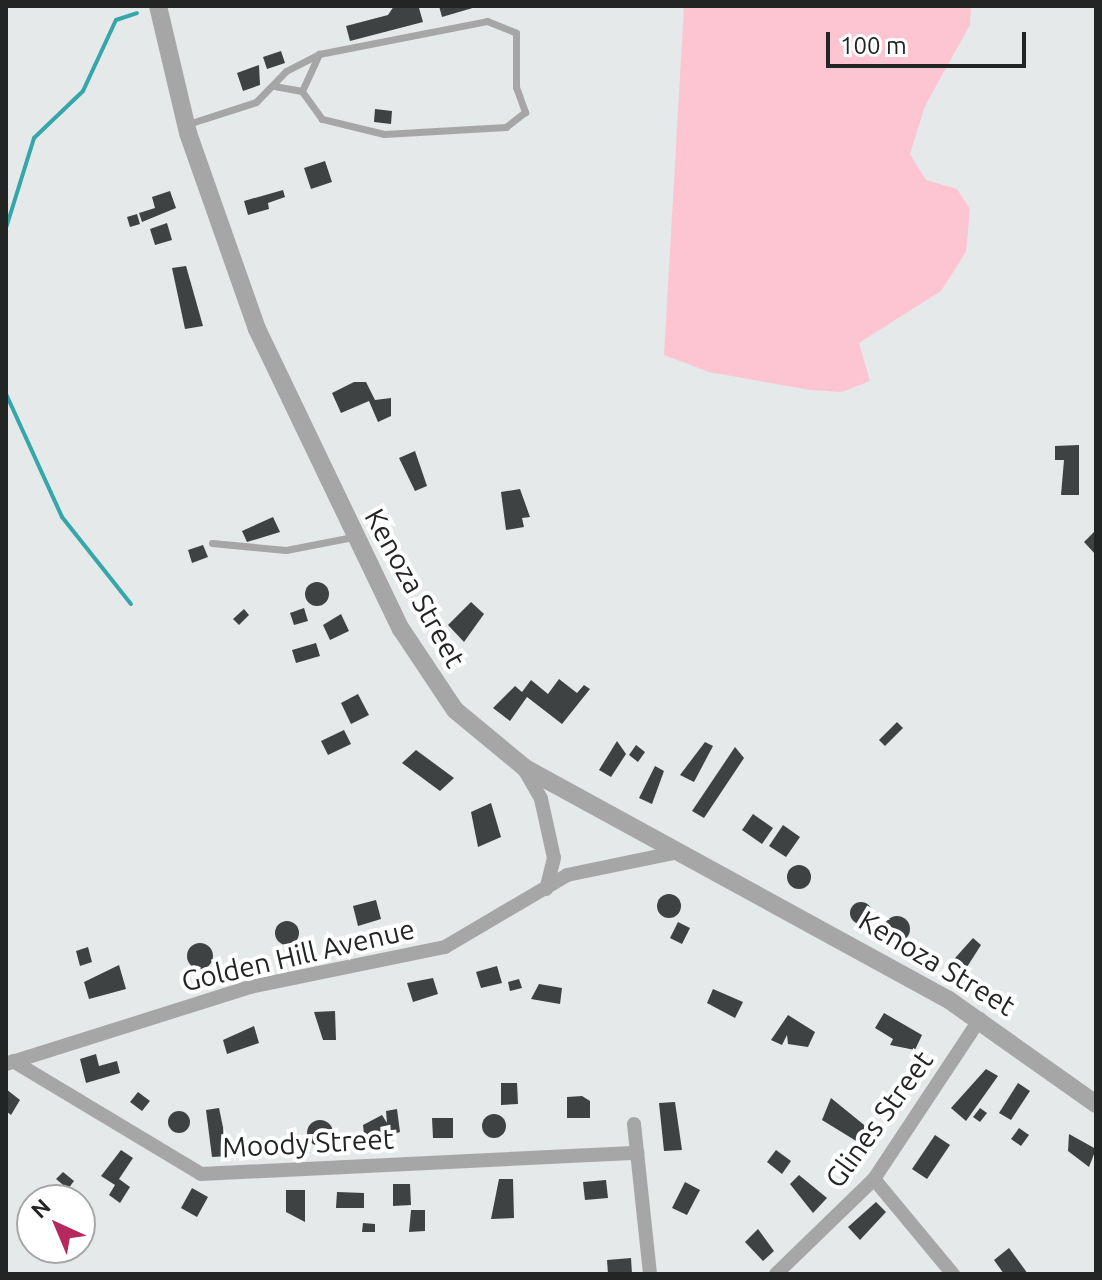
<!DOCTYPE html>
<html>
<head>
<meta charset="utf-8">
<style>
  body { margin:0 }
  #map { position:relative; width:1102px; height:1280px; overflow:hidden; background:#e5e9e9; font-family:Ubuntu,sans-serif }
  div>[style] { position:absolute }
  .green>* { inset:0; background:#fdc5d2 }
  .stream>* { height:4px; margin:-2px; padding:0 2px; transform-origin:2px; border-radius:2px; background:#35a6aa }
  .building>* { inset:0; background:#3e4242 }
  .round { border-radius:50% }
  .service>* { height:7px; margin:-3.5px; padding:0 3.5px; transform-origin:3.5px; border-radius:3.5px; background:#a7a6a6 }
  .minor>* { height:14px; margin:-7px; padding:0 7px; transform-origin:7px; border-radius:7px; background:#a7a6a6 }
  .tertiary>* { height:18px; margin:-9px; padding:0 9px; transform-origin:9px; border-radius:9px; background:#a7a6a6 }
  span { translate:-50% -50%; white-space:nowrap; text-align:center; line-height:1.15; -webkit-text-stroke:8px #fff; paint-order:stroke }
  .street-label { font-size:28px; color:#232424 }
  .frame { position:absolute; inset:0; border:8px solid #232424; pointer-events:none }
  .north { position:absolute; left:16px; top:1184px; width:80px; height:80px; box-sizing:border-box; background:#fff; border:2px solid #a7a7a7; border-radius:50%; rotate:316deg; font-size:22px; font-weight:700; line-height:32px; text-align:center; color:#232424 }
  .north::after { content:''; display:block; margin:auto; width:28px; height:36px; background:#b5295f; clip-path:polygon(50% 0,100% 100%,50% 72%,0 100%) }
  .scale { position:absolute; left:826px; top:32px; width:200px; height:36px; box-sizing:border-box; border:4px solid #232424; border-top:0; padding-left:10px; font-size:24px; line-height:28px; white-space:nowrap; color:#232424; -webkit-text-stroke:6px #fff; paint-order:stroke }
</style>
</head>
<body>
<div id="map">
  <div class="green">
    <div style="clip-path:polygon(684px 6px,971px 6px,970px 25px,925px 106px,910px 154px,926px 180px,957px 189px,970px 209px,966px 252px,941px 291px,859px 343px,870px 381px,842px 392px,810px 390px,709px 372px,664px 355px)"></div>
  </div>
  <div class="stream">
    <div style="left:6px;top:228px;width:94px;rotate:-72.7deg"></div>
    <div style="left:34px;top:138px;width:68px;rotate:-43.8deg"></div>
    <div style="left:83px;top:91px;width:78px;rotate:-65.1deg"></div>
    <div style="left:116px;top:20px;width:22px;rotate:-18deg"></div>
    <div style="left:6px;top:394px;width:135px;rotate:65.5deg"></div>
    <div style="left:62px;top:517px;width:111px;rotate:51.6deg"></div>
  </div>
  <div class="building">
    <div style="clip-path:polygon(394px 6px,419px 8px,423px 22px,350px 41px,346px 26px,388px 15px)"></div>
    <div style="clip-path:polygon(439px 6px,476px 6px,476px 7px,442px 17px)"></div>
    <div style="clip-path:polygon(281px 51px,285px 63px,267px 69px,263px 57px)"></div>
    <div style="clip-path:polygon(259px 65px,260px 85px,243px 91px,237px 73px)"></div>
    <div style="clip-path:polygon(375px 109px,392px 111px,391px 124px,374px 122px)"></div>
    <div style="clip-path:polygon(325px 161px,332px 182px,311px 189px,304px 168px)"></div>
    <div style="clip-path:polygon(283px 190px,285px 197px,268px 203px,269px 209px,248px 215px,244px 201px)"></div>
    <div style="clip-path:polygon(170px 191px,176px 208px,142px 222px,139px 213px,155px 208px,152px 197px)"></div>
    <div style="clip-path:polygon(137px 214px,140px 224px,130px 227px,127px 217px)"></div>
    <div style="clip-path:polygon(167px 223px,172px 240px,155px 245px,150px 229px)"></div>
    <div style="clip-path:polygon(186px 266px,203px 326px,185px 329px,172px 268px)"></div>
    <div style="clip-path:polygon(354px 382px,366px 382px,375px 400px,391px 398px,391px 416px,378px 422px,369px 401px,341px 413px,332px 393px)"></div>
    <div style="clip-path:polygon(1079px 445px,1079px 495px,1061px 495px,1064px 460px,1055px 460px,1055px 446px)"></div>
    <div style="clip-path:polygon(415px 451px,427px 486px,415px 491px,399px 458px)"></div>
    <div style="clip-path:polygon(520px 489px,530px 517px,522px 518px,524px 527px,506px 530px,501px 492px)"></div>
    <div style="clip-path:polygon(273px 517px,280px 532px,247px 542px,242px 531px)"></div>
    <div style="clip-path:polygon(1096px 530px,1096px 555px,1084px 542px)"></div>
    <div style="clip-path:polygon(203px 545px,208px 557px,192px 563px,188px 550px)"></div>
    <div class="round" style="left:305px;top:582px;width:24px;height:24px"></div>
    <div style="clip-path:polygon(471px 602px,484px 614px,464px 642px,448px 625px)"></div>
    <div style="clip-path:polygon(304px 608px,308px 621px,294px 625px,290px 613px)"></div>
    <div style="clip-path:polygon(244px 609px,249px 615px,239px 625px,233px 619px)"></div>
    <div style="clip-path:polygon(341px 614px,349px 631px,330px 640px,323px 625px)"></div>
    <div style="clip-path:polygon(316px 643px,320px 656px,296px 663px,292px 650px)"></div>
    <div style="clip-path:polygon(559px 679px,577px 693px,584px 685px,590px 689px,562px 724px,527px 697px,510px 721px,493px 708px,515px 686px,522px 692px,531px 680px,548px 694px)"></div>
    <div style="clip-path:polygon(358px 694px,369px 715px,351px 724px,341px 703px)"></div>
    <div style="clip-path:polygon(897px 722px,903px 728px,885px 746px,879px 740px)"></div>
    <div style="clip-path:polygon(344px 730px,351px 744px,328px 755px,321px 741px)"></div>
    <div style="clip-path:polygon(617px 741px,626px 754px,611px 777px,599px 770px)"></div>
    <div style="clip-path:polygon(705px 742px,713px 746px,694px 782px,680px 775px)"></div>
    <div style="clip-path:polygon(636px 745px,645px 752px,638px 762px,629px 755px)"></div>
    <div style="clip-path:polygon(735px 747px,744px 758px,704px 818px,692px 811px)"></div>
    <div style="clip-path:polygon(416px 750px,454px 778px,440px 791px,402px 763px)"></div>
    <div style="clip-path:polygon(655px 766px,664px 771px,652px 804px,639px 798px)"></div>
    <div style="clip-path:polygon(491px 803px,501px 837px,478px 847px,471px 812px)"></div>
    <div style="clip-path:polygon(753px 814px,773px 828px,762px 844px,742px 830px)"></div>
    <div style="clip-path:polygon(783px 825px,800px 837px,786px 857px,769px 846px)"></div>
    <div class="round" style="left:787px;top:865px;width:24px;height:24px"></div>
    <div class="round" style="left:657px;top:894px;width:24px;height:24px"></div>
    <div style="clip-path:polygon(376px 900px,381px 919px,358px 926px,353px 906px)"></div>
    <div class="round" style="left:850px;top:902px;width:22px;height:22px"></div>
    <div class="round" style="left:884px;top:916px;width:26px;height:26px"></div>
    <div class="round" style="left:275px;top:921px;width:24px;height:24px"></div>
    <div style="clip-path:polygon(678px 922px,690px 928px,682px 944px,670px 938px)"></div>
    <div style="clip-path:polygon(973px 938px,981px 945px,960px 978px,947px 967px)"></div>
    <div class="round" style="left:187px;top:943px;width:26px;height:26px"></div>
    <div style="clip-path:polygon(88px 947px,92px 962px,80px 966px,76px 951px)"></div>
    <div style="clip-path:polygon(119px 965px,126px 989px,89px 999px,84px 982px)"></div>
    <div style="clip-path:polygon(497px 966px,502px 983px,481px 988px,476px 972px)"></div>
    <div style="clip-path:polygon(433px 978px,438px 994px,413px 1002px,407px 983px)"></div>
    <div style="clip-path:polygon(519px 979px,522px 988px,510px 991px,508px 982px)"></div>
    <div style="clip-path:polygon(539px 984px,562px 988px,560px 1004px,531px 999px)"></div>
    <div style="clip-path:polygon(713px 989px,743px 1002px,735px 1018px,707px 1003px)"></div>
    <div style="clip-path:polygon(335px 1011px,336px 1040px,323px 1040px,314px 1012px)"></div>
    <div style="clip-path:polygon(884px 1013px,922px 1035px,915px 1050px,890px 1045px,893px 1039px,875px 1028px)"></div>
    <div style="clip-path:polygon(788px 1015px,815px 1032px,808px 1047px,788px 1044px,787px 1035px,782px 1045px,771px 1040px)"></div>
    <div style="clip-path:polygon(254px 1026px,259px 1043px,227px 1054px,223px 1040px)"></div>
    <div style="clip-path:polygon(96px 1054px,99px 1066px,117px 1061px,120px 1073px,86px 1083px,80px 1059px)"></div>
    <div style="clip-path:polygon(986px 1069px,998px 1076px,966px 1121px,951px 1108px)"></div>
    <div style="clip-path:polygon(501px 1083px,517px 1083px,518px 1104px,501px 1105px)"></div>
    <div style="clip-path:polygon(1018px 1083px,1030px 1091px,1011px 1120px,999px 1113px)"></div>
    <div style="clip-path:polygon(6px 1089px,20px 1100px,11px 1115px,6px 1111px)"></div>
    <div style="clip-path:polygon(138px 1092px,150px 1101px,142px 1111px,130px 1102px)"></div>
    <div style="clip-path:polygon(582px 1096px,590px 1101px,590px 1118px,567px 1118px,567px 1097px)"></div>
    <div style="clip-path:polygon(831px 1098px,874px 1133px,866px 1147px,822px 1120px)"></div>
    <div style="clip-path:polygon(675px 1102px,682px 1150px,664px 1151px,659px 1103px)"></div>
    <div style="clip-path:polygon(219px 1108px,229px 1156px,212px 1157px,206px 1110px)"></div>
    <div style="clip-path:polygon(980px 1108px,987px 1113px,980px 1122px,973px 1117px)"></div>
    <div style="clip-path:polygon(397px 1109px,400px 1132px,365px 1143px,363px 1125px,382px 1115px,387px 1123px,386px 1111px)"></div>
    <div class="round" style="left:168px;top:1111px;width:22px;height:22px"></div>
    <div class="round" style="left:482px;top:1114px;width:24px;height:24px"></div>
    <div style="clip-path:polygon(432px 1118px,453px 1118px,453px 1138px,433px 1138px)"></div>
    <div class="round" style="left:307px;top:1120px;width:26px;height:26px"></div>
    <div style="clip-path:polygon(1019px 1128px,1029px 1135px,1021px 1146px,1011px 1139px)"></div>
    <div style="clip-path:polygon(1069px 1134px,1096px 1149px,1089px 1167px,1068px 1151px)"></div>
    <div style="clip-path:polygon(935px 1135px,950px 1145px,927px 1179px,912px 1169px)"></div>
    <div style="clip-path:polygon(121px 1150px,133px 1158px,119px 1179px,130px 1187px,120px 1203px,109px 1195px,115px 1185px,101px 1176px)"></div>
    <div style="clip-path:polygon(776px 1150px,791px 1161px,782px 1174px,767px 1162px)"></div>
    <div style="clip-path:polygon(63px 1172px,74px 1181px,68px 1189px,56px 1179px)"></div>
    <div style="clip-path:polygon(799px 1175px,827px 1198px,813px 1213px,790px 1184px)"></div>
    <div style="clip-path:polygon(499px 1179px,513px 1179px,514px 1218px,491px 1219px)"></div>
    <div style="clip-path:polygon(606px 1180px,608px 1198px,585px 1200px,583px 1182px)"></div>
    <div style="clip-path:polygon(685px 1182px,700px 1190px,687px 1215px,672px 1208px)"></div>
    <div style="clip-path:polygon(393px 1184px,410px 1184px,411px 1205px,393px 1206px)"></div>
    <div style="clip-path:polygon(192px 1188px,208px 1197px,197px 1217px,181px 1208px)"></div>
    <div style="clip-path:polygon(286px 1190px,305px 1190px,305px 1222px,286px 1212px)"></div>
    <div style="clip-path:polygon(337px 1192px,364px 1193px,364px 1208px,336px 1208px)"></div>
    <div style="clip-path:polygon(876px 1202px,886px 1212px,860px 1240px,848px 1227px)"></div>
    <div style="clip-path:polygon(411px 1210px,425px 1210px,425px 1231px,409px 1232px)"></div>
    <div style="clip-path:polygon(363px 1223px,375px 1224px,375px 1232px,362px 1232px)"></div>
    <div style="clip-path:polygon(758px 1229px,774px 1251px,763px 1261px,745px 1242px)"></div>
    <div style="clip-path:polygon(1009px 1248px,1028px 1274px,1004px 1274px,994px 1260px)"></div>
    <div style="clip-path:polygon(631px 1258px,632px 1274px,608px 1274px,607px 1260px)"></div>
  </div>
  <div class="service">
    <div style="left:302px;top:91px;width:41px;rotate:-65.3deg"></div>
    <div style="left:188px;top:124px;width:71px;rotate:-17.9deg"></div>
    <div style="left:256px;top:102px;width:43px;rotate:-45.9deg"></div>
    <div style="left:286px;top:71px;width:37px;rotate:-27deg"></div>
    <div style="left:319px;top:54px;width:171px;rotate:-11.1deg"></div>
    <div style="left:487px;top:21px;width:31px;rotate:22deg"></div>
    <div style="left:516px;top:33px;width:54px;rotate:90deg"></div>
    <div style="left:516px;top:87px;width:27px;rotate:70deg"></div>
    <div style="left:525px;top:112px;width:24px;rotate:142deg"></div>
    <div style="left:506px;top:127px;width:122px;rotate:176.7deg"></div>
    <div style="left:384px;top:134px;width:64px;rotate:-166.4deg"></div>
    <div style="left:322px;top:119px;width:34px;rotate:-126deg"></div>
    <div style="left:302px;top:91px;width:27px;rotate:-170deg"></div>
    <div style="left:212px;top:543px;width:74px;rotate:5.4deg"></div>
    <div style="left:286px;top:550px;width:68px;rotate:-11deg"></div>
  </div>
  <div class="minor">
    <div style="left:524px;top:769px;width:34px;rotate:60deg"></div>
    <div style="left:541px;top:799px;width:60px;rotate:77.6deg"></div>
    <div style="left:554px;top:858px;width:32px;rotate:104deg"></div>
    <div style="left:13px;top:1061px;width:219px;rotate:31deg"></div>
    <div style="left:201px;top:1174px;width:437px;rotate:-2.8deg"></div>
    <div style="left:6px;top:1064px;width:256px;rotate:-17.5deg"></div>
    <div style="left:250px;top:987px;width:199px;rotate:-11.6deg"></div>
    <div style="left:445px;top:947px;width:142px;rotate:-30.5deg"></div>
    <div style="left:567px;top:875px;width:113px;rotate:-11.7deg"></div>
    <div style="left:634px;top:1124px;width:151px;rotate:83.9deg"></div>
    <div style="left:874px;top:1179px;width:124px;rotate:50.3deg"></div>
    <div style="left:776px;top:1274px;width:136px;rotate:-44.1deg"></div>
    <div style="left:874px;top:1179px;width:192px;rotate:-56.5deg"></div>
  </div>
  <div class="tertiary">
    <div style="left:158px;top:6px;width:130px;rotate:76.7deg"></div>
    <div style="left:188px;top:133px;width:208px;rotate:70.6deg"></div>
    <div style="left:257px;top:329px;width:333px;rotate:64.4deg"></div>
    <div style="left:401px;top:629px;width:97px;rotate:56.3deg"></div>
    <div style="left:455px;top:710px;width:91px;rotate:39.6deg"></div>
    <div style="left:525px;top:768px;width:483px;rotate:28.7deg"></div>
    <div style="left:949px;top:1000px;width:180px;rotate:35.3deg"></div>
  </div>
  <div class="street-label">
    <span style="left:415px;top:588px;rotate:61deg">Kenoza Street</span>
    <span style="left:298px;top:955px;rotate:-13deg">Golden Hill Avenue</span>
    <span style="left:937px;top:963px;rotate:31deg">Kenoza Street</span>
    <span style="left:879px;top:1119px;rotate:-54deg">Glines Street</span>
    <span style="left:308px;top:1143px;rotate:-3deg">Moody Street</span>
  </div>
  <div class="frame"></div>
  <div class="north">N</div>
  <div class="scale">100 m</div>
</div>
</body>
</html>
